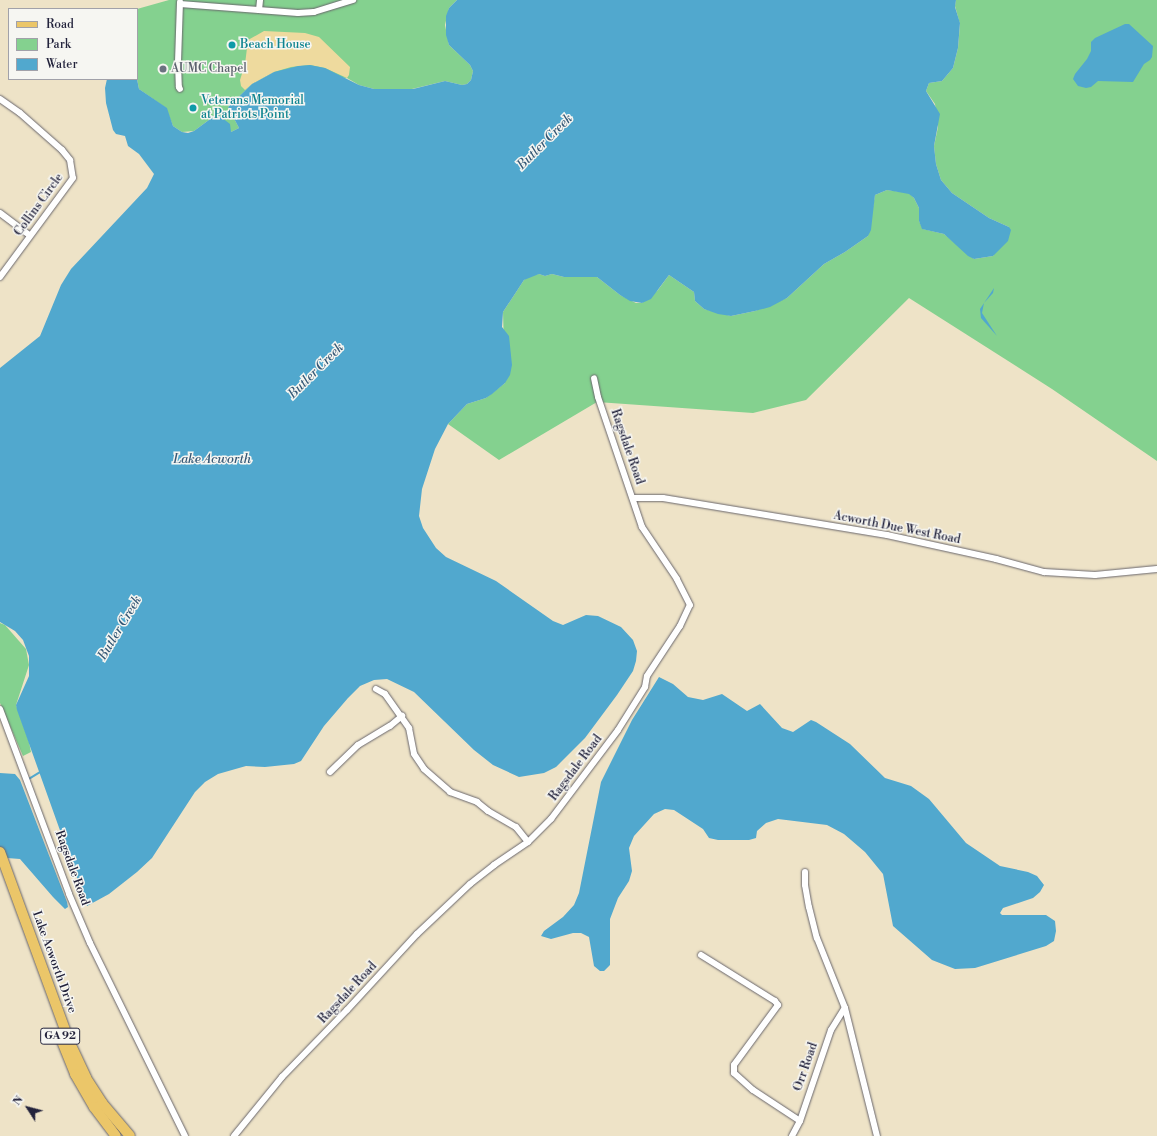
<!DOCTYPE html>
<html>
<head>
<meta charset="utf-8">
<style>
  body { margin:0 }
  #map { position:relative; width:1157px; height:1136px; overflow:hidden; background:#eee3c7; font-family:"Libre Bodoni",serif }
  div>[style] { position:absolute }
  .green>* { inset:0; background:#84d18f }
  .sand>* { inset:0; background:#eeda9e }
  .water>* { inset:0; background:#51a8ce }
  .stream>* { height:1.5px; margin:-0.75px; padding:0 0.75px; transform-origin:0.75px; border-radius:0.75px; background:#51a8ce }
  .roads { filter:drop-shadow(0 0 1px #69666c) drop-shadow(0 0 1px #69666c) }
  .minor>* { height:6px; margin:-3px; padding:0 3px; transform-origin:3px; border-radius:3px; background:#fff }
  .primary>* { height:10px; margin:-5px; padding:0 5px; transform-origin:5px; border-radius:5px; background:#ebc669 }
  .dots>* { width:11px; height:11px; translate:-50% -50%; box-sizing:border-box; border:2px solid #f6f6f2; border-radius:50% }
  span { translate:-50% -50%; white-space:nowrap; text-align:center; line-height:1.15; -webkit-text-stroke:3px #f6f6f2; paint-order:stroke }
  .shield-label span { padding:1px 3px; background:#f6f6f2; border:1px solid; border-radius:3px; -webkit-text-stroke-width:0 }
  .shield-label { font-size:11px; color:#22223b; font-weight:700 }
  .culture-label { font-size:12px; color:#0d838f }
  .left { translate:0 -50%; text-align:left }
  .worship-label { font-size:12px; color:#5b616d }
  .street-label { font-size:12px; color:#22223b }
  .water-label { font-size:13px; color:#355876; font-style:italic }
  .legend { position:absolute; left:8px; top:8px; width:130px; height:72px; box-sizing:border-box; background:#f6f6f2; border:1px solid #a1a1a9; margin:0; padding:5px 7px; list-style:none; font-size:12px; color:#22223b }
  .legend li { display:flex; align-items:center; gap:8px; height:20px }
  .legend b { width:20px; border:1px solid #a1a1a9 }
  .north { position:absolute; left:8px; top:1088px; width:40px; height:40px; -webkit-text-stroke:3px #f6f6f2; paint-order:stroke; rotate:306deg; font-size:11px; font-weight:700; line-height:16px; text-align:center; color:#22223b }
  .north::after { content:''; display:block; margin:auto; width:14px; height:18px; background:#22223b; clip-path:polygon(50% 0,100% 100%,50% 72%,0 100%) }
</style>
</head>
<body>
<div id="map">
  <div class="green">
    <div style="clip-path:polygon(169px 0,457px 0,449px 8px,445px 25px,449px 45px,470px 65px,473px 71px,471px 80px,467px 84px,462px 85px,445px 81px,412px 89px,374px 89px,359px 85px,347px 78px,274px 72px,252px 84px,228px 107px,239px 128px,231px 132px,217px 114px,194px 131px,182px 132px,173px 126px,166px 108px,139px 89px,137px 79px,137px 9px)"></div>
    <div style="clip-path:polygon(956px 0,1157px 0,1157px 461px,1052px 389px,909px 298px,806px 400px,753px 413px,597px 402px,499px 460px,448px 424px,467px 404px,486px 398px,505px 383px,503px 312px,524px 280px,531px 275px,539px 274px,545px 276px,552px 274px,564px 277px,597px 277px,620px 295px,636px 303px,642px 303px,658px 290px,669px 275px,694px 292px,695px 301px,704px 309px,731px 316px,755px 311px,787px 298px,824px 264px,845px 252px,868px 236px,875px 195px,887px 190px,909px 193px,914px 198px,919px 208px,919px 221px,923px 229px,944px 234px,974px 259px,993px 256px,1009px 227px,989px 218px,952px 193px,941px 180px,936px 164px,934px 146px,938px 127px,935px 104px,926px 91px,929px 83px,942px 81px,953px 68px,958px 48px,960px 24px,955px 6px)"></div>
    <div style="clip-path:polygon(0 623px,5px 625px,26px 649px,29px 665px,16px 705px,29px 742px,31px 752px,23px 756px,0 703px)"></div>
  </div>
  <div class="sand">
    <div style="clip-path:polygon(264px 31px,305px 33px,319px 37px,350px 67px,349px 75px,347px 78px,325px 68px,310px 65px,291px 67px,274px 72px,252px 84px,245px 90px,241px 86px,240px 80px,245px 64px,248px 40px)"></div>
  </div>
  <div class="water">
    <div style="clip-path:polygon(457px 0,956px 0,955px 7px,960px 23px,958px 48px,953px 68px,942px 81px,929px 83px,926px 91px,940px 114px,934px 146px,936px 164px,941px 180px,952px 193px,989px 218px,1009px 227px,1011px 230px,1008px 241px,993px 256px,974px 259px,968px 256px,944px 234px,922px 229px,919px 221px,919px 208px,914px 198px,909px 194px,887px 190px,875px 195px,871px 230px,868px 236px,845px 252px,824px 264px,787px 298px,770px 307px,755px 311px,731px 316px,718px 314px,704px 309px,695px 301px,694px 292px,669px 275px,651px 299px,642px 303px,630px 301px,620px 295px,597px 277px,564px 277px,552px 274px,545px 276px,539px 274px,524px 280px,503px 312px,502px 327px,509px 336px,512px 365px,510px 375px,505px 383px,492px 394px,486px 398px,467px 404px,448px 424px,435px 449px,422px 489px,419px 516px,423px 528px,436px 548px,446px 557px,496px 581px,553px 621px,563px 625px,586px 615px,598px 616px,621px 627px,633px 640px,637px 651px,636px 661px,633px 671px,617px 695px,585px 738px,556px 767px,544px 773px,519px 777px,493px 765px,474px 750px,414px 692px,387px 679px,374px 680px,360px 686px,348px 698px,324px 726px,301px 761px,294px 764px,265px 767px,246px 766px,218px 774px,205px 782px,195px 792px,152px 858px,137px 872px,109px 894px,87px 906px,17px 710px,16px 705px,29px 676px,29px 656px,23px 640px,15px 631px,0 622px,0 368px,40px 336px,61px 285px,71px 269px,147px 188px,154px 174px,139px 154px,128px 146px,125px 136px,116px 134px,113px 130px,106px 103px,105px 88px,107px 79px,137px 79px,139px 89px,167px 108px,173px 126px,182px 132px,188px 133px,194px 131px,217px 114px,230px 124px,231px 132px,239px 128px,228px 107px,252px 84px,274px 72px,298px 66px,310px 65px,325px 68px,359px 85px,374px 89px,413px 89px,445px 81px,462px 85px,467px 84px,471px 80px,473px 71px,470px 65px,449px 45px,446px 35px,446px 16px,449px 8px)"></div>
    <div style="clip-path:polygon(1125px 24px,1129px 24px,1153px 46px,1152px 57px,1150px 60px,1144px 64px,1133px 82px,1098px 81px,1091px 87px,1086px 88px,1078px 86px,1073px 79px,1075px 74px,1087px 59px,1091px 51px,1091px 42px,1095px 38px)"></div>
    <div style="clip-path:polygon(994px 288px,993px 293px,984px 303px,982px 313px,997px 336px,981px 318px,980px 309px)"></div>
    <div style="clip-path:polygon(659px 677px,673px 684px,688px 697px,703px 700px,722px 694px,747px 711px,760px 704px,782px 728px,793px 732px,811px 720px,816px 722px,850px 744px,885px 778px,911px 786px,929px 799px,966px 843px,1000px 866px,1028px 872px,1037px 876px,1044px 885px,1040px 892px,1033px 898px,1003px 908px,1000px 913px,1002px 915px,1046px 915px,1055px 921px,1056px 931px,1054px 941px,1046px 946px,975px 968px,955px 969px,932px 960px,893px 926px,883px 874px,865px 852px,844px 834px,827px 825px,778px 819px,766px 823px,757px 831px,756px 838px,749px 840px,718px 840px,709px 838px,703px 829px,674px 810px,665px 809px,654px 814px,634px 836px,629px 848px,632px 871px,629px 881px,618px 898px,610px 919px,610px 965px,604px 971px,600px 971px,594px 966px,589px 937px,581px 933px,573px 933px,551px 939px,541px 936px,544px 931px,563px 917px,574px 905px,579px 893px,601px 782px,632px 720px)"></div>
    <div style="clip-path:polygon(0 773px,15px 774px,20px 780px,67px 902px,68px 907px,65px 909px,53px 897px,20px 859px,7px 858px,0 863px)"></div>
  </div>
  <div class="stream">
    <div style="left:29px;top:779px;width:13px;rotate:-32deg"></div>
  </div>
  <div class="roads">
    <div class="minor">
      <div style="left:180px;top:2px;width:61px;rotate:91.9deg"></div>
      <div style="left:178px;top:63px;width:24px;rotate:88deg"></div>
      <div style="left:179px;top:87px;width:2px;rotate:63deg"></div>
      <div style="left:180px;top:4px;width:118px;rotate:4.4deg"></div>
      <div style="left:298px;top:13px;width:16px;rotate:-4deg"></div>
      <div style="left:314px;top:12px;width:41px;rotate:-17.1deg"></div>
      <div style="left:259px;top:10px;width:10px;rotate:-84deg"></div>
      <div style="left:0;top:99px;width:24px;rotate:35deg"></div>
      <div style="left:20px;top:113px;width:56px;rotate:41.4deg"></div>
      <div style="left:62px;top:150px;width:13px;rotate:51deg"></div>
      <div style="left:70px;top:160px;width:18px;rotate:81deg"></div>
      <div style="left:73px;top:178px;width:123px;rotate:126.4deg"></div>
      <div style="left:0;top:213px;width:36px;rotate:37deg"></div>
      <div style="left:633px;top:498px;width:30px"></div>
      <div style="left:663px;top:498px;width:227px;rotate:9.4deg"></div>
      <div style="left:887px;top:535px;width:112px;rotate:12.4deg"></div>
      <div style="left:996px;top:559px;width:50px;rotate:15.2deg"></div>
      <div style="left:1044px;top:572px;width:51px;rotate:3.4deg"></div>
      <div style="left:1095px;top:575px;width:62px;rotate:-5.5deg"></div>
      <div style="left:376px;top:689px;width:10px;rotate:29deg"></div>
      <div style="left:385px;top:694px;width:42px;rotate:54.8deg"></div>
      <div style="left:409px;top:728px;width:26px;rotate:79deg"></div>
      <div style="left:414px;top:754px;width:18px;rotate:56deg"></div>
      <div style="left:424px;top:769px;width:35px;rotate:41deg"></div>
      <div style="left:450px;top:792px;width:29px;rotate:20deg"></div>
      <div style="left:477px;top:802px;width:14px;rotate:39deg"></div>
      <div style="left:488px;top:811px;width:32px;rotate:30deg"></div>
      <div style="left:516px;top:827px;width:19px;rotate:51deg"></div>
      <div style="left:0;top:709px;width:197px;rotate:69.5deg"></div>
      <div style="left:69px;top:894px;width:53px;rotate:66.8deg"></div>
      <div style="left:90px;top:943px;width:215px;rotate:63.8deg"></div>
      <div style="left:330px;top:772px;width:39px;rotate:-44deg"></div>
      <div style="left:358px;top:745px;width:37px;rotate:-31deg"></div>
      <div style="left:390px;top:726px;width:16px;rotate:-40deg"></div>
      <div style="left:805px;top:872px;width:13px;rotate:90deg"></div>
      <div style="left:805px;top:885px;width:22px;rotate:80deg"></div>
      <div style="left:809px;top:907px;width:32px;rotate:76deg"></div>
      <div style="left:817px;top:938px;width:75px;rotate:68.2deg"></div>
      <div style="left:845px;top:1008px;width:132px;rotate:76deg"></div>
      <div style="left:701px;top:955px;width:87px;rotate:31.9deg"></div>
      <div style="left:775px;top:1001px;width:5px;rotate:53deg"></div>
      <div style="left:778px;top:1005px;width:74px;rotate:126.3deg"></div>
      <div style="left:734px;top:1065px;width:8px;rotate:90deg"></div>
      <div style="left:734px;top:1073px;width:25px;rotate:42deg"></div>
      <div style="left:753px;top:1090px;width:56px;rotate:33.4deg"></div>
      <div style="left:234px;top:1136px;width:76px;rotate:-50.9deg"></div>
      <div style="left:282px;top:1077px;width:93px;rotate:-45.9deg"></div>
      <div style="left:347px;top:1010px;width:103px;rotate:-47.4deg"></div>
      <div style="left:417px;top:934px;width:73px;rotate:-43.3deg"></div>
      <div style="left:470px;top:884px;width:31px;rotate:-38deg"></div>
      <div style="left:494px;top:865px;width:41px;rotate:-34.1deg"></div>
      <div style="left:528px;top:842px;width:33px;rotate:-45deg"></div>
      <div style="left:551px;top:819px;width:111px;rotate:-53deg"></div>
      <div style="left:618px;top:730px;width:51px;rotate:-57.9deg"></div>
      <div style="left:645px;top:687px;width:11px;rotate:-80deg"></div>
      <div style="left:647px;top:676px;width:60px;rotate:-56.6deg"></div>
      <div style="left:680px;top:626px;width:23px;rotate:-65deg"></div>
      <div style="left:690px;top:605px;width:29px;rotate:-117deg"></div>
      <div style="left:677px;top:579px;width:63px;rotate:-123.9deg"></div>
      <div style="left:642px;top:527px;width:137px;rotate:-108.7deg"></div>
      <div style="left:598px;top:397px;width:19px;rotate:-102deg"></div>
      <div style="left:792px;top:1136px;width:17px;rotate:-62deg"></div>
      <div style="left:800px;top:1121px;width:96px;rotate:-71.2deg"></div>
      <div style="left:831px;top:1030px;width:26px;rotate:-58deg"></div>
    </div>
    <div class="primary">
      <div style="left:0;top:852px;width:203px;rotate:69.9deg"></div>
      <div style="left:70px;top:1043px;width:38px;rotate:65deg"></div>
      <div style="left:86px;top:1078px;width:30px;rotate:57deg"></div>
      <div style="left:102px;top:1103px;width:43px;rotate:49.7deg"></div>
      <div style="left:61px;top:1039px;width:38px;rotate:68deg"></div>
      <div style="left:75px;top:1074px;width:38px;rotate:60deg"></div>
      <div style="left:94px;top:1107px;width:36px;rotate:53deg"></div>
    </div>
  </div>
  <div class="dots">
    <div style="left:232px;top:45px;background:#0f9aa8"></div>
    <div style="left:163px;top:69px;background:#6b7280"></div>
    <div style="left:193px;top:108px;background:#0f9aa8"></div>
  </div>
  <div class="shield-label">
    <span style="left:60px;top:1036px">GA 92</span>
  </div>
  <div class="culture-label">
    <span class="left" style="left:240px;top:45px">Beach House</span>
    <span class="left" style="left:201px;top:108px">Veterans Memorial<br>at Patriots Point</span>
  </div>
  <div class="worship-label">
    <span class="left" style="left:171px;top:69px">AUMC Chapel</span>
  </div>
  <div class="street-label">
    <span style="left:39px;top:205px;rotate:-54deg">Collins Circle</span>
    <span style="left:627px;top:447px;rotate:71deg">Ragsdale Road</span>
    <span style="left:897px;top:528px;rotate:11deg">Acworth Due West Road</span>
    <span style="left:576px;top:768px;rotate:-53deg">Ragsdale Road</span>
    <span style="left:72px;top:868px;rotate:70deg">Ragsdale Road</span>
    <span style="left:54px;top:962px;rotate:70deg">Lake Acworth Drive</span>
    <span style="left:348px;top:993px;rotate:-47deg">Ragsdale Road</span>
    <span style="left:806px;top:1067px;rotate:-71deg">Orr Road</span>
  </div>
  <div class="water-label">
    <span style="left:545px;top:142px;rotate:-45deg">Butler Creek</span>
    <span style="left:316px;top:371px;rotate:-45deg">Butler Creek</span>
    <span style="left:212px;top:459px">Lake Acworth</span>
    <span style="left:120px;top:628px;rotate:-59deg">Butler Creek</span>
  </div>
  <ul class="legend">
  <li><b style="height:5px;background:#ebc669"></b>Road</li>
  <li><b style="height:11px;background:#84d18f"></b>Park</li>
  <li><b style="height:11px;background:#51a8ce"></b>Water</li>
  </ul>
  <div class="north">N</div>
</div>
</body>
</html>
